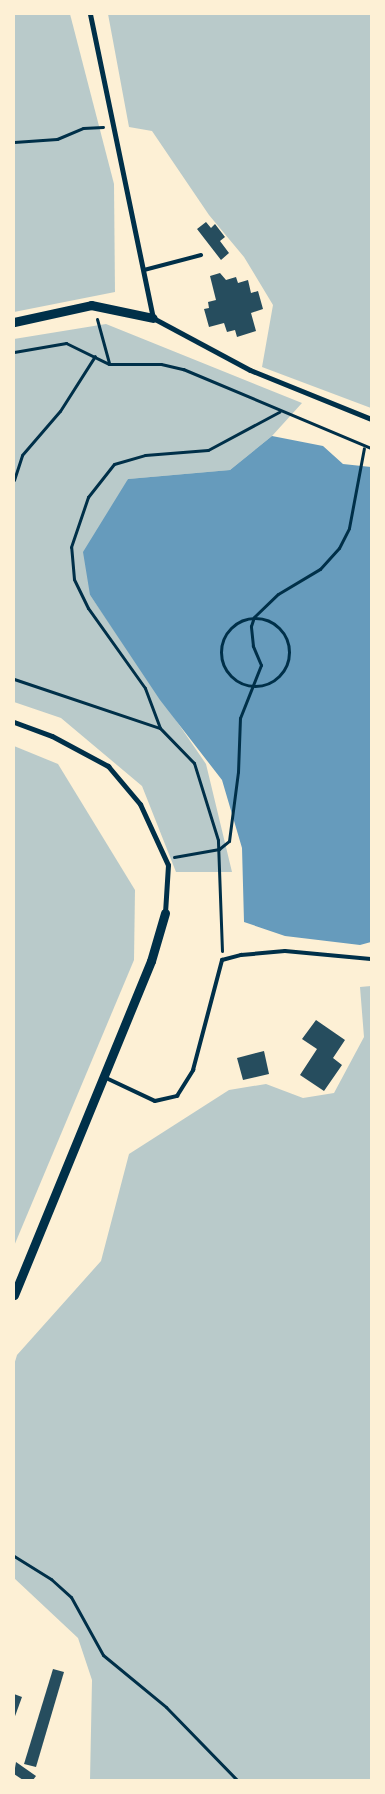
<!DOCTYPE html>
<html>
<head>
<meta charset="utf-8">
<style>
  body { margin:0 }
  #map { position:relative; width:385px; height:1794px; overflow:hidden; background:#fdf0d5; font-family:"Noto Sans",sans-serif }
  div>[style] { position:absolute }
  .green>* { inset:0; background:#b9caca }
  .water>* { inset:0; background:#669bbc }
  .building>* { inset:0; background:#264d5e }
  .path>* { height:3px; margin:-1.5px; padding:0 1.5px; transform-origin:1.5px; border-radius:1.5px; background:#003049 }
  .path>.ring { margin:-1.5px; padding:0; box-sizing:content-box; background:none; border:3px solid #003049; border-radius:50% }
  .service>* { height:4px; margin:-2px; padding:0 2px; transform-origin:2px; border-radius:2px; background:#003049 }
  .minor>* { height:5px; margin:-2.5px; padding:0 2.5px; transform-origin:2.5px; border-radius:2.5px; background:#003049 }
  .tertiary>* { height:9px; margin:-4.5px; padding:0 4.5px; transform-origin:4.5px; border-radius:4.5px; background:#003049 }
  span { translate:-50% -50%; white-space:nowrap; text-align:center; line-height:1.15; -webkit-text-stroke:5px #fdf0d5; paint-order:stroke }
  .frame { position:absolute; inset:0; border:15px solid #fdf0d5; pointer-events:none }
</style>
</head>
<body>
<div id="map">
  <div class="green">
    <div style="clip-path:polygon(14px 14px,70px 14px,114px 184px,115px 292px,14px 312px)"></div>
    <div style="clip-path:polygon(108px 14px,371px 14px,371px 408px,262px 367px,273px 305px,244px 257px,209px 215px,152px 131px,129px 127px)"></div>
    <div style="clip-path:polygon(106px 324px,302px 403px,272px 436px,230px 470px,128px 479px,90px 595px,206px 764px,232px 872px,176px 872px,142px 786px,61px 718px,14px 702px,14px 339px)"></div>
    <div style="clip-path:polygon(14px 746px,58px 764px,135px 890px,134px 960px,14px 1246px)"></div>
    <div style="clip-path:polygon(371px 986px,371px 1780px,90px 1780px,92px 1680px,78px 1638px,14px 1578px,14px 1365px,17px 1355px,101px 1261px,129px 1154px,229px 1090px,266px 1084px,303px 1098px,334px 1093px,364px 1037px,360px 987px)"></div>
  </div>
  <div class="water">
    <div style="clip-path:polygon(272px 436px,323px 446px,343px 464px,371px 467px,371px 942px,360px 945px,285px 936px,244px 922px,242px 848px,222px 780px,160px 700px,90px 595px,83px 552px,128px 479px,230px 470px)"></div>
  </div>
  <div class="building">
    <div style="clip-path:polygon(206px 222px,211px 228px,215px 224px,225px 237px,220px 241px,229px 253px,221px 260px,197px 229px)"></div>
    <div style="clip-path:polygon(220px 273px,226px 280px,236px 277px,238px 283px,248px 280px,251px 293px,258px 291px,263px 309px,251px 313px,256px 331px,237px 337px,235px 330px,227px 332px,224px 323px,209px 327px,204px 309px,209px 308px,208px 302px,216px 300px,210px 276px)"></div>
    <div style="clip-path:polygon(316px 1020px,345px 1040px,333px 1058px,342px 1065px,324px 1091px,300px 1075px,317px 1049px,302px 1039px)"></div>
    <div style="clip-path:polygon(264px 1051px,269px 1074px,243px 1080px,237px 1058px)"></div>
    <div style="clip-path:polygon(53px 1669px,64px 1672px,36px 1767px,24px 1764px)"></div>
    <div style="clip-path:polygon(14px 1694px,22px 1697px,14px 1719px)"></div>
    <div style="clip-path:polygon(16px 1762px,36px 1776px,33px 1780px,23px 1780px,14px 1774px)"></div>
  </div>
  <div class="path">
    <div style="left:14px;top:142px;width:43px;rotate:-4deg"></div>
    <div style="left:57px;top:139px;width:28px;rotate:-23deg"></div>
    <div style="left:83px;top:128px;width:20px;rotate:-3deg"></div>
    <div style="left:97px;top:319px;width:46px;rotate:74.7deg"></div>
    <div style="left:14px;top:352px;width:53px;rotate:-9.8deg"></div>
    <div style="left:66px;top:343px;width:48px;rotate:26deg"></div>
    <div style="left:109px;top:364px;width:52px"></div>
    <div style="left:161px;top:364px;width:23px;rotate:13deg"></div>
    <div style="left:183px;top:369px;width:204px;rotate:22.8deg"></div>
    <div style="left:14px;top:480px;width:26px;rotate:-72deg"></div>
    <div style="left:22px;top:455px;width:58px;rotate:-49.2deg"></div>
    <div style="left:60px;top:411px;width:65px;rotate:-57.5deg"></div>
    <div class="ring" style="left:221px;top:618px;width:65px;height:65px"></div>
    <div style="left:14px;top:679px;width:154px;rotate:18.6deg"></div>
    <div style="left:174px;top:857px;width:46px;rotate:-10.1deg"></div>
    <div style="left:219px;top:849px;width:13px;rotate:-39deg"></div>
    <div style="left:229px;top:841px;width:70px;rotate:-82.6deg"></div>
    <div style="left:238px;top:772px;width:54px;rotate:-87.9deg"></div>
    <div style="left:240px;top:718px;width:57px;rotate:-68.4deg"></div>
    <div style="left:261px;top:665px;width:21px;rotate:-113deg"></div>
    <div style="left:253px;top:646px;width:20px;rotate:-96deg"></div>
    <div style="left:251px;top:626px;width:9px;rotate:-72deg"></div>
    <div style="left:254px;top:617px;width:33px;rotate:-44deg"></div>
    <div style="left:278px;top:594px;width:49px;rotate:-30.8deg"></div>
    <div style="left:320px;top:569px;width:28px;rotate:-48deg"></div>
    <div style="left:339px;top:548px;width:22px;rotate:-63deg"></div>
    <div style="left:349px;top:528px;width:81px;rotate:-79.4deg"></div>
    <div style="left:222px;top:951px;width:111px;rotate:-92.1deg"></div>
    <div style="left:218px;top:840px;width:81px;rotate:-107.3deg"></div>
    <div style="left:194px;top:763px;width:49px;rotate:-134.2deg"></div>
    <div style="left:160px;top:728px;width:43px;rotate:-110.6deg"></div>
    <div style="left:145px;top:688px;width:98px;rotate:-125.5deg"></div>
    <div style="left:88px;top:608px;width:32px;rotate:-116deg"></div>
    <div style="left:74px;top:579px;width:32px;rotate:-95deg"></div>
    <div style="left:71px;top:547px;width:53px;rotate:-71.2deg"></div>
    <div style="left:88px;top:497px;width:42px;rotate:-51.8deg"></div>
    <div style="left:114px;top:464px;width:32px;rotate:-16deg"></div>
    <div style="left:145px;top:455px;width:63px;rotate:-4.5deg"></div>
    <div style="left:208px;top:450px;width:81px;rotate:-28.2deg"></div>
    <div style="left:14px;top:1556px;width:44px;rotate:31.9deg"></div>
    <div style="left:51px;top:1579px;width:27px;rotate:42deg"></div>
    <div style="left:71px;top:1597px;width:66px;rotate:61.1deg"></div>
    <div style="left:103px;top:1655px;width:82px;rotate:39.5deg"></div>
    <div style="left:166px;top:1707px;width:102px;rotate:45.8deg"></div>
  </div>
  <div class="service">
    <div style="left:144px;top:270px;width:59px;rotate:-14.7deg"></div>
    <div style="left:104px;top:1077px;width:56px;rotate:25.2deg"></div>
    <div style="left:155px;top:1101px;width:23px;rotate:-13deg"></div>
    <div style="left:177px;top:1096px;width:31px;rotate:-58deg"></div>
    <div style="left:193px;top:1070px;width:114px;rotate:-75.2deg"></div>
    <div style="left:222px;top:960px;width:20px;rotate:-15deg"></div>
    <div style="left:241px;top:955px;width:44px;rotate:-5.2deg"></div>
    <div style="left:285px;top:951px;width:86px;rotate:5.3deg"></div>
  </div>
  <div class="minor">
    <div style="left:90px;top:14px;width:310px;rotate:78.3deg"></div>
    <div style="left:153px;top:318px;width:110px;rotate:28.2deg"></div>
    <div style="left:250px;top:370px;width:131px;rotate:22deg"></div>
    <div style="left:14px;top:722px;width:40px;rotate:20.2deg"></div>
    <div style="left:52px;top:736px;width:64px;rotate:28.2deg"></div>
    <div style="left:108px;top:766px;width:50px;rotate:49.9deg"></div>
    <div style="left:140px;top:804px;width:67px;rotate:65.3deg"></div>
    <div style="left:168px;top:865px;width:48px;rotate:93.6deg"></div>
  </div>
  <div class="tertiary">
    <div style="left:14px;top:322px;width:79px;rotate:-12.4deg"></div>
    <div style="left:91px;top:305px;width:63px;rotate:11.8deg"></div>
    <div style="left:14px;top:1295px;width:361px;rotate:-67.7deg"></div>
    <div style="left:151px;top:961px;width:50px;rotate:-73.7deg"></div>
  </div>
  <div class="frame"></div>
</div>
</body>
</html>
